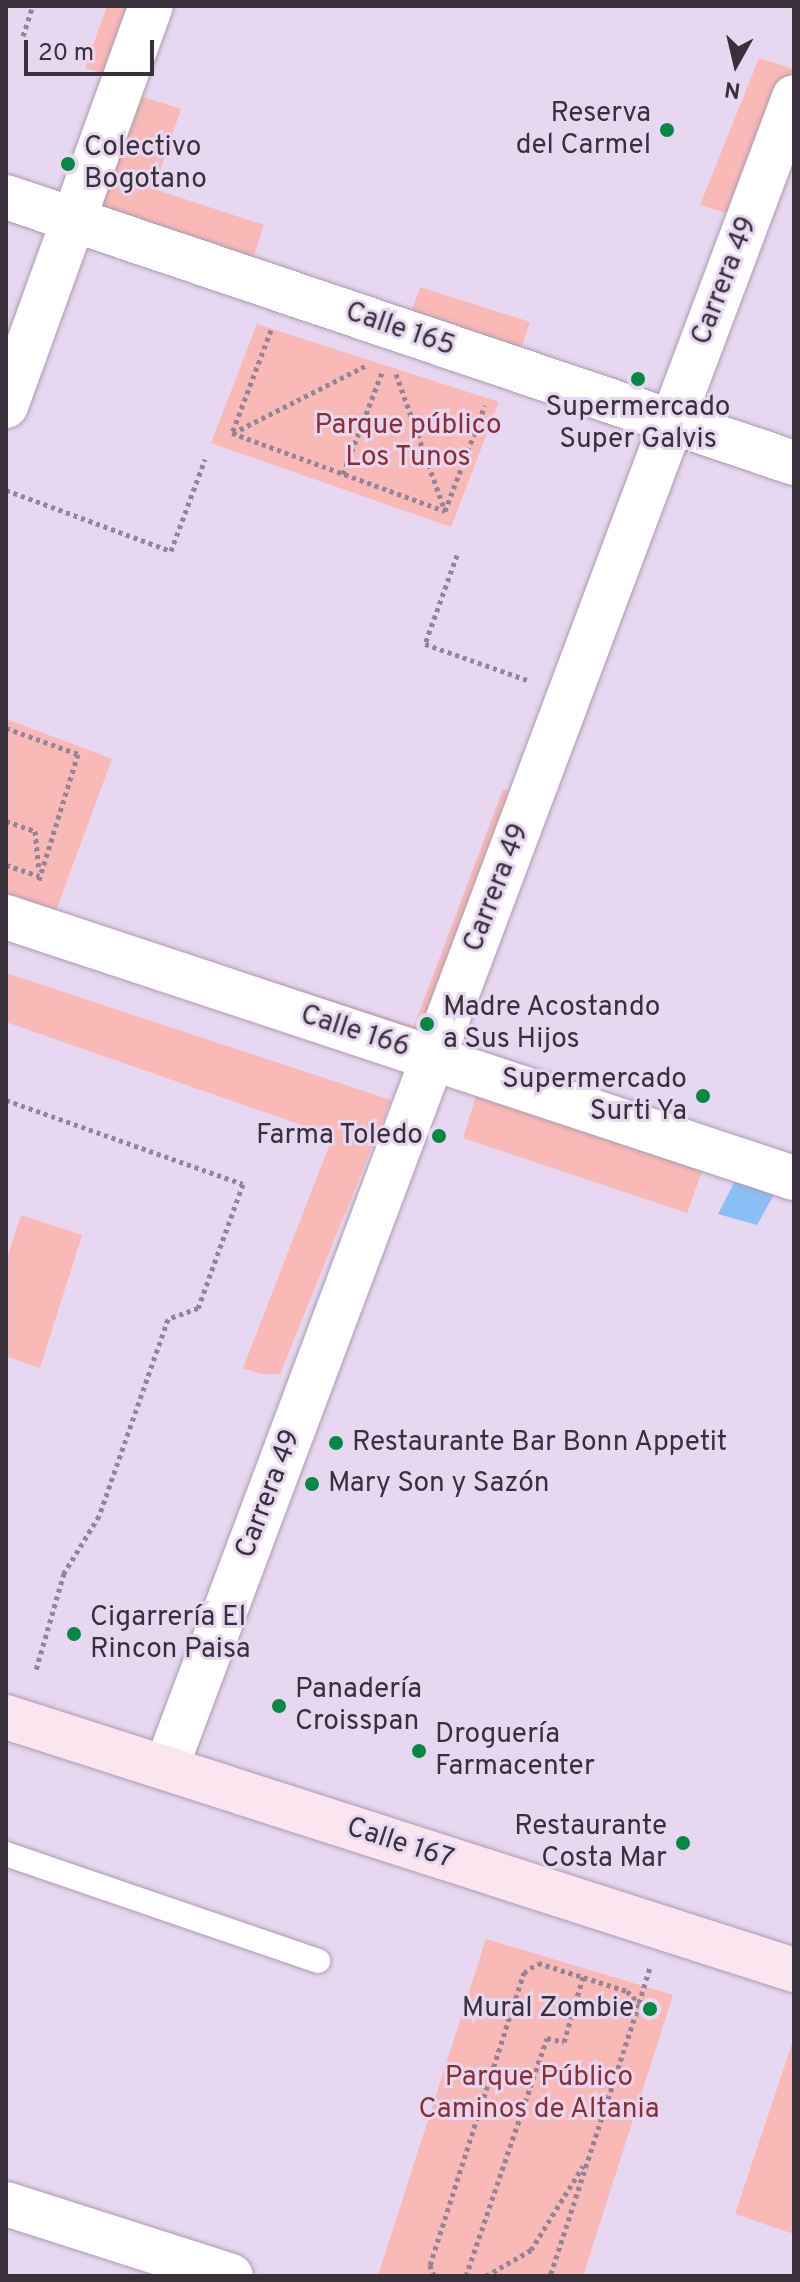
<!DOCTYPE html>
<html>
<head>
<meta charset="utf-8">
<style>
  body { margin:0 }
  #map { position:relative; width:800px; height:2282px; overflow:hidden; background:#e8d7f0; font-family:Overpass,sans-serif }
  div>[style] { position:absolute }
  .green>* { inset:0; background:#f8b9b7 }
  .water>* { inset:0; background:#8abff6 }
  .path>* { height:5px; margin-top:-2.5px; transform-origin:0; background:repeating-linear-gradient(90deg,#918597 0 4px,transparent 0 8px) }
  .roads { filter:drop-shadow(0 0 2px #ab9bb2) drop-shadow(0 0 2px #ab9bb2) }
  .lane>* { height:24px; margin:-12px; padding:0 12px; transform-origin:12px; border-radius:12px; background:#fff }
  .street>* { height:44px; margin:-22px; padding:0 22px; transform-origin:22px; border-radius:22px; background:#fff }
  .secondary>* { height:44px; margin:-22px; padding:0 22px; transform-origin:22px; border-radius:22px; background:#fbe6f0 }
  .dots>* { width:22px; height:22px; translate:-50% -50%; box-sizing:border-box; border:4px solid #e8d7f0; border-radius:50% }
  span { translate:-50% -50%; white-space:nowrap; text-align:center; line-height:1.15; -webkit-text-stroke:6px #e8d7f0; paint-order:stroke }
  .poi-label { font-size:28px; color:#38313b }
  .right { translate:-100% -50%; text-align:right }
  .left { translate:0 -50%; text-align:left }
  .street-label { font-size:28px; color:#38313b }
  .park-label { font-size:28px; color:#8c2f33 }
  .frame { position:absolute; inset:0; border:8px solid #38313b; pointer-events:none }
  .north { position:absolute; left:696px; top:24px; width:80px; height:80px; -webkit-text-stroke:6px #e8d7f0; paint-order:stroke; rotate:188deg; font-size:22px; font-weight:700; line-height:32px; text-align:center; color:#38313b }
  .north::after { content:''; display:block; margin:auto; width:28px; height:36px; background:#38313b; clip-path:polygon(50% 0,100% 100%,50% 72%,0 100%) }
  .scale { position:absolute; left:24px; top:40px; width:130px; height:36px; box-sizing:border-box; border:4px solid #38313b; border-top:0; padding-left:10px; font-size:24px; line-height:28px; white-space:nowrap; color:#38313b; -webkit-text-stroke:6px #e8d7f0; paint-order:stroke }
</style>
</head>
<body>
<div id="map">
  <div class="green">
    <div style="clip-path:polygon(107px 6px,142px 6px,116px 77px,85px 68px)"></div>
    <div style="clip-path:polygon(759px 58px,793px 69px,736px 216px,700px 205px)"></div>
    <div style="clip-path:polygon(137px 95px,181px 109px,154px 189px,264px 225px,249px 270px,95px 219px)"></div>
    <div style="clip-path:polygon(420px 287px,530px 322px,519px 354px,409px 318px)"></div>
    <div style="clip-path:polygon(257px 324px,499px 402px,451px 527px,211px 443px)"></div>
    <div style="clip-path:polygon(6px 719px,112px 759px,55px 913px,6px 896px)"></div>
    <div style="clip-path:polygon(503px 789px,516px 794px,429px 1044px,138px 938px,414px 1026px)"></div>
    <div style="clip-path:polygon(6px 973px,391px 1100px,280px 1374px,261px 1374px,243px 1368px,333px 1136px,6px 1022px)"></div>
    <div style="clip-path:polygon(476px 1096px,702px 1171px,687px 1213px,463px 1138px)"></div>
    <div style="clip-path:polygon(21px 1215px,82px 1235px,40px 1368px,6px 1356px,6px 1261px)"></div>
    <div style="clip-path:polygon(486px 1939px,673px 1995px,583px 2276px,378px 2276px)"></div>
    <div style="clip-path:polygon(794px 2038px,794px 2234px,735px 2214px)"></div>
  </div>
  <div class="water">
    <div style="clip-path:polygon(737px 1177px,777px 1189px,757px 1225px,718px 1214px)"></div>
  </div>
  <div class="path">
    <div style="left:23px;top:36px;width:32px;rotate:-72deg"></div>
    <div style="left:271px;top:330px;width:110px;rotate:110.7deg"></div>
    <div style="left:232px;top:433px;width:227px;rotate:20.1deg"></div>
    <div style="left:445px;top:511px;width:113px;rotate:-69.3deg"></div>
    <div style="left:396px;top:374px;width:145px;rotate:70.3deg"></div>
    <div style="left:233px;top:433px;width:150px;rotate:-26.9deg"></div>
    <div style="left:343px;top:474px;width:111px;rotate:-69deg"></div>
    <div style="left:6px;top:490px;width:176px;rotate:20.3deg"></div>
    <div style="left:171px;top:551px;width:98px;rotate:-69.7deg"></div>
    <div style="left:457px;top:555px;width:95px;rotate:109.8deg"></div>
    <div style="left:425px;top:644px;width:108px;rotate:19.4deg"></div>
    <div style="left:6px;top:728px;width:77px;rotate:19.9deg"></div>
    <div style="left:78px;top:754px;width:135px;rotate:107.2deg"></div>
    <div style="left:6px;top:821px;width:31px;rotate:19deg"></div>
    <div style="left:35px;top:831px;width:40px;rotate:84.3deg"></div>
    <div style="left:6px;top:865px;width:35px;rotate:18deg"></div>
    <div style="left:6px;top:1100px;width:251px;rotate:19.5deg"></div>
    <div style="left:243px;top:1184px;width:132px;rotate:109.9deg"></div>
    <div style="left:198px;top:1308px;width:32px;rotate:160deg"></div>
    <div style="left:168px;top:1319px;width:209px;rotate:109.3deg"></div>
    <div style="left:99px;top:1516px;width:67px;rotate:121.6deg"></div>
    <div style="left:64px;top:1573px;width:101px;rotate:106.1deg"></div>
    <div style="left:639px;top:2003px;width:38px;rotate:-73deg"></div>
    <div style="left:434px;top:2276px;width:12px;rotate:-110deg"></div>
    <div style="left:430px;top:2265px;width:307px;rotate:-72.2deg"></div>
    <div style="left:524px;top:1973px;width:17px;rotate:-36deg"></div>
    <div style="left:538px;top:1963px;width:93px;rotate:17.5deg"></div>
    <div style="left:627px;top:1991px;width:18px;rotate:47deg"></div>
    <div style="left:639px;top:2004px;width:286px;rotate:108.1deg"></div>
    <div style="left:466px;top:2276px;width:251px;rotate:-71.2deg"></div>
    <div style="left:547px;top:2038px;width:17px;rotate:13deg"></div>
    <div style="left:564px;top:2042px;width:68px;rotate:-73.7deg"></div>
    <div style="left:486px;top:2276px;width:52px;rotate:-30deg"></div>
    <div style="left:531px;top:2250px;width:99px;rotate:-58.2deg"></div>
  </div>
  <div class="roads">
    <div class="lane">
      <div style="left:6px;top:1854px;width:330px;rotate:18.9deg"></div>
    </div>
    <div class="street">
      <div style="left:6px;top:197px;width:832px;rotate:18.65deg"></div>
      <div style="left:6px;top:406px;width:425px;rotate:-70.1deg"></div>
      <div style="left:6px;top:917px;width:830px;rotate:18.33deg"></div>
      <div style="left:166px;top:1768px;width:1785px;rotate:-69.4deg"></div>
      <div style="left:6px;top:2204px;width:236px;rotate:17.7deg"></div>
    </div>
    <div class="secondary">
      <div style="left:6px;top:1717px;width:828px;rotate:17.8deg"></div>
    </div>
  </div>
  <div class="dots">
    <div style="left:667px;top:130px;background:#058844"></div>
    <div style="left:68px;top:164px;background:#058844"></div>
    <div style="left:638px;top:379px;background:#058844"></div>
    <div style="left:427px;top:1024px;background:#058844"></div>
    <div style="left:703px;top:1096px;background:#058844"></div>
    <div style="left:439px;top:1136px;background:#058844"></div>
    <div style="left:336px;top:1443px;background:#058844"></div>
    <div style="left:312px;top:1484px;background:#058844"></div>
    <div style="left:74px;top:1634px;background:#058844"></div>
    <div style="left:279px;top:1706px;background:#058844"></div>
    <div style="left:419px;top:1751px;background:#058844"></div>
    <div style="left:683px;top:1843px;background:#058844"></div>
    <div style="left:650px;top:2009px;background:#058844"></div>
  </div>
  <div class="poi-label">
    <span class="right" style="left:651px;top:130px">Reserva<br>del Carmel</span>
    <span class="left" style="left:84px;top:164px">Colectivo<br>Bogotano</span>
    <span style="left:638px;top:424px">Supermercado<br>Super Galvis</span>
    <span class="left" style="left:443px;top:1024px">Madre Acostando<br>a Sus Hijos</span>
    <span class="right" style="left:687px;top:1096px">Supermercado<br>Surti Ya</span>
    <span class="right" style="left:423px;top:1136px">Farma Toledo</span>
    <span class="left" style="left:352px;top:1443px">Restaurante Bar Bonn Appetit</span>
    <span class="left" style="left:328px;top:1484px">Mary Son y Sazón</span>
    <span class="left" style="left:90px;top:1634px">Cigarrería El<br>Rincon Paisa</span>
    <span class="left" style="left:295px;top:1706px">Panadería<br>Croisspan</span>
    <span class="left" style="left:435px;top:1751px">Droguería<br>Farmacenter</span>
    <span class="right" style="left:667px;top:1843px">Restaurante<br>Costa Mar</span>
    <span class="right" style="left:634px;top:2009px">Mural Zombie</span>
  </div>
  <div class="street-label">
    <span style="left:725px;top:281px;rotate:-69deg">Carrera 49</span>
    <span style="left:400px;top:330px;rotate:19deg">Calle 165</span>
    <span style="left:497px;top:888px;rotate:-69deg">Carrera 49</span>
    <span style="left:355px;top:1032px;rotate:18deg">Calle 166</span>
    <span style="left:269px;top:1494px;rotate:-69deg">Carrera 49</span>
    <span style="left:400px;top:1844px;rotate:18deg">Calle 167</span>
  </div>
  <div class="park-label">
    <span style="left:408px;top:442px">Parque público<br>Los Tunos</span>
    <span style="left:539px;top:2094px">Parque Público<br>Caminos de Altania</span>
  </div>
  <div class="frame"></div>
  <div class="north">N</div>
  <div class="scale">20 m</div>
</div>
</body>
</html>
